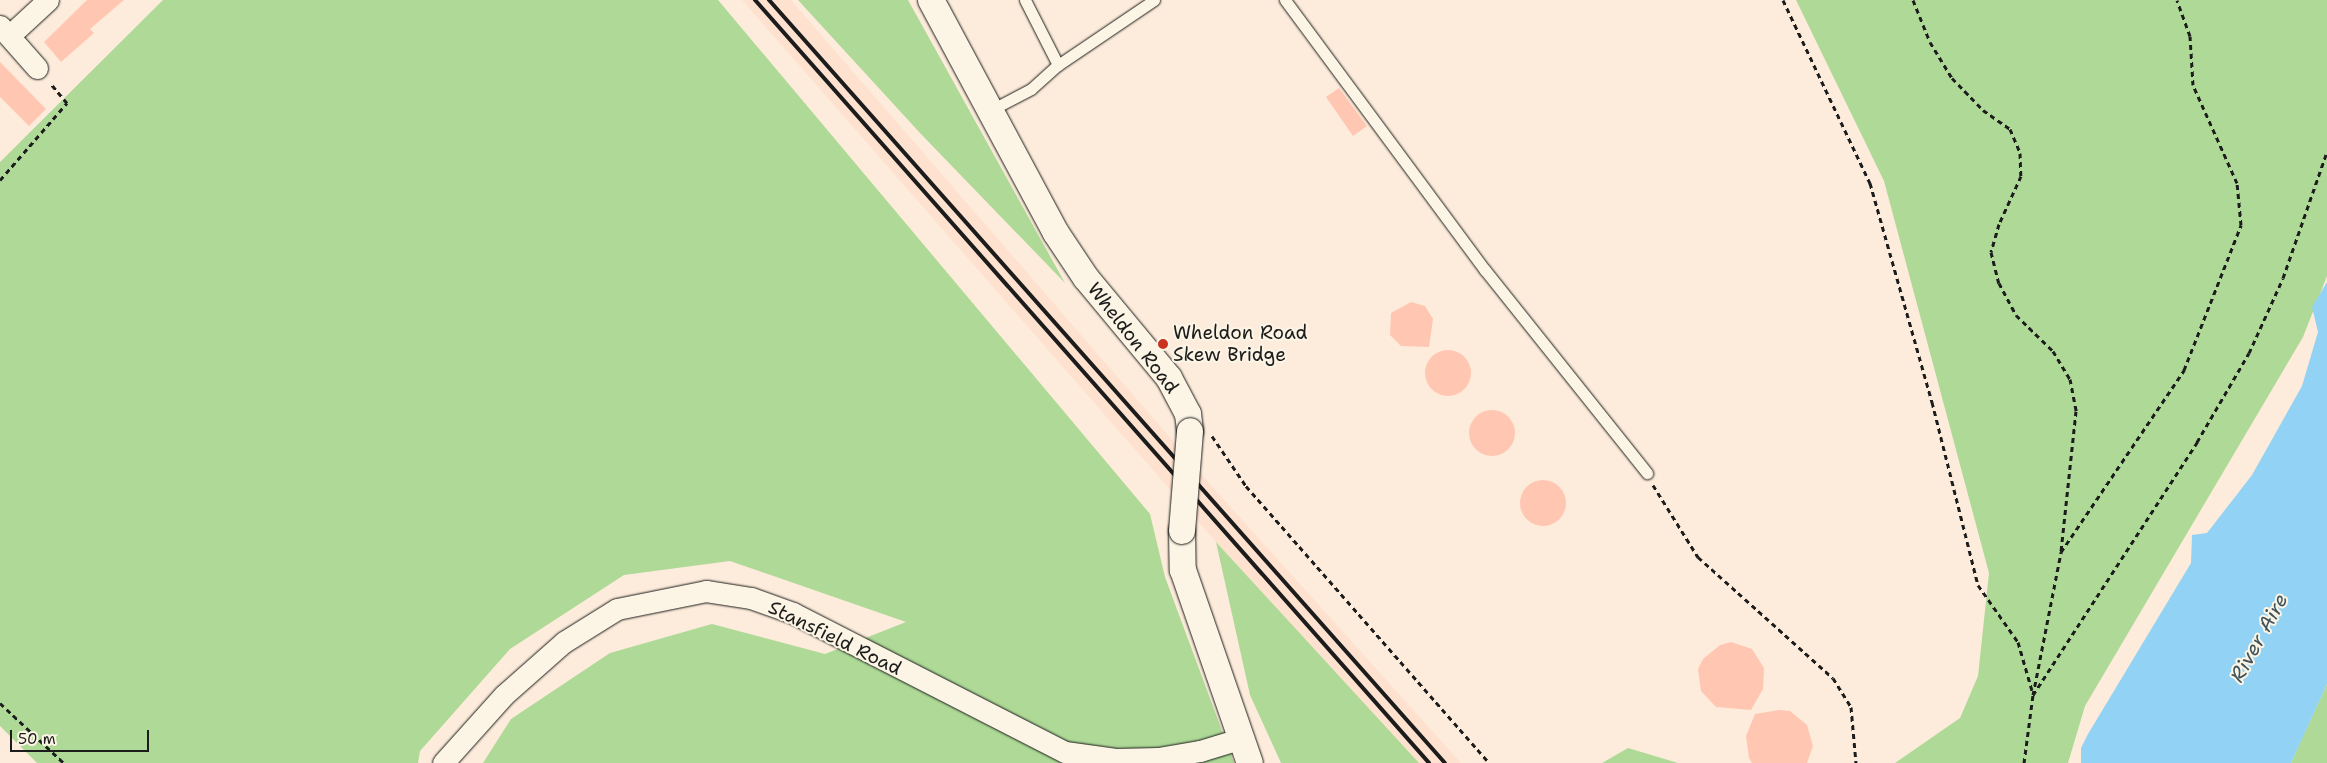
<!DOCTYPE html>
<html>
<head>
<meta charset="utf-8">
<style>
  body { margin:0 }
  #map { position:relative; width:2327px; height:763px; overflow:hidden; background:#fdecdb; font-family:"Shantell Sans",sans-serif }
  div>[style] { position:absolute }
  .built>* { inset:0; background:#fee1cf }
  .green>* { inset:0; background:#aed997 }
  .water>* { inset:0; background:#92d2f4 }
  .building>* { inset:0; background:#ffc7b2 }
  .round { border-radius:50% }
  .path>* { height:3px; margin-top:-1.5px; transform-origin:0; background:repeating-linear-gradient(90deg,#1c1c1c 0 5px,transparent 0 9px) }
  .roads { filter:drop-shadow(0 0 1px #1c1c1c) drop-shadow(0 0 1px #1c1c1c) }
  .service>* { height:11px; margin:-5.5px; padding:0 5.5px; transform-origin:5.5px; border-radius:5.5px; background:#fcf5e5 }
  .minor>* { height:21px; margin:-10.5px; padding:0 10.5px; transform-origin:10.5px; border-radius:10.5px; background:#fcf5e5 }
  .tertiary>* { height:26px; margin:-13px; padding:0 13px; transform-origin:13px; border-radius:13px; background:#fcf5e5 }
  .rail>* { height:4px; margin:-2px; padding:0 2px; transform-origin:2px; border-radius:2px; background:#1c1c1c }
  .bridges { filter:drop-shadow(0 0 1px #1c1c1c) drop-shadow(0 0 1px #1c1c1c) }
  .tertiary-bridge>* { height:26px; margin:-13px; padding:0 13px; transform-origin:13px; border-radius:13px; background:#fcf5e5 }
  .dots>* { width:14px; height:14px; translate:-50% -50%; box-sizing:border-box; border:2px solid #fcf5e5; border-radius:50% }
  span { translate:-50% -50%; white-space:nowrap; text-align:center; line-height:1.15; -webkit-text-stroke:4px #fcf5e5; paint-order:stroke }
  .poi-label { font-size:19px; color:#1c1c1c }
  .left { translate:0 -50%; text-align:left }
  .street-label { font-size:19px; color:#1c1c1c }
  .water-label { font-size:20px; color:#3f535d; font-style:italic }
  .scale { position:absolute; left:10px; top:730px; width:139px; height:22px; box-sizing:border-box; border:2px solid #1c1c1c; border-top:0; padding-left:6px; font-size:15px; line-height:18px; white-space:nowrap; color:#1c1c1c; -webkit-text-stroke:4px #fcf5e5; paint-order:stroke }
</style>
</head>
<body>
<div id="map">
  <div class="built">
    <div style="clip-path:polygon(742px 0,791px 0,1217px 492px,1461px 763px,1419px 763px,1216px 542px)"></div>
  </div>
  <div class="green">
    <div style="clip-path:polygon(163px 0,718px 0,1150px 514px,1165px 577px,1234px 763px,483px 763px,511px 719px,610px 653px,712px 624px,825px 654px,906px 622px,730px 561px,624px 575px,510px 649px,420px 751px,418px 763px,37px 763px,0 726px,0 162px)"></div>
    <div style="clip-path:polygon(798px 0,908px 0,1065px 283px,920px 133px)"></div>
    <div style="clip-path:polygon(1796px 0,2327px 0,2327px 276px,2303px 337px,2085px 706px,2068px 763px,1895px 763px,1960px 718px,1978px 676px,1989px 573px,1884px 181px)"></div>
    <div style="clip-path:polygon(1216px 542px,1419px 763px,1281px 763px,1250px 695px)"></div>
    <div style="clip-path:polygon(2327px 684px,2327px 763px,2291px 763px,2298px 747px)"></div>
    <div style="clip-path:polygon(1628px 748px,1678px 763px,1602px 763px)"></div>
  </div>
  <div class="water">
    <div style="clip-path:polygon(2327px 282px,2327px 684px,2291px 763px,2081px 763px,2081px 748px,2088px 734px,2191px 563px,2192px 535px,2207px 533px,2252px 475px,2302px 386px,2318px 332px,2312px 307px)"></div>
  </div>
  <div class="building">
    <div style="clip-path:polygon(87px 0,124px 0,90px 29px,94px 33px,61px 62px,44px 42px)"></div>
    <div style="clip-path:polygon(0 62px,46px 109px,29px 126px,0 97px)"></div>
    <div style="clip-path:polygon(1339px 88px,1367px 126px,1353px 136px,1326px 97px)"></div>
    <div style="clip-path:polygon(1411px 302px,1425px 306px,1433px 319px,1429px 347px,1401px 346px,1390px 335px,1391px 313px)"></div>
    <div class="round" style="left:1425px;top:350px;width:46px;height:46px"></div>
    <div class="round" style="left:1469px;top:410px;width:46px;height:46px"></div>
    <div class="round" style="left:1520px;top:480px;width:46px;height:46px"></div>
    <div style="clip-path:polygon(1731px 642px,1752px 649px,1764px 668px,1763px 689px,1751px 710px,1716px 707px,1701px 691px,1698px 669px,1703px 659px,1720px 645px)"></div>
    <div style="clip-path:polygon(1779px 710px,1790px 711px,1807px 725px,1813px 746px,1807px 763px,1752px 763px,1749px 758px,1746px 736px,1755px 714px)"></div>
  </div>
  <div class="path">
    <div style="left:1783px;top:0;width:203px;rotate:64.6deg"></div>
    <div style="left:1870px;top:183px;width:228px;rotate:74.2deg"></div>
    <div style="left:1932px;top:402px;width:189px;rotate:75.9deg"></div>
    <div style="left:1978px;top:585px;width:70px;rotate:54.9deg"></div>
    <div style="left:2018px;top:642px;width:54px;rotate:73.9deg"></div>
    <div style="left:1913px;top:0;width:45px;rotate:68deg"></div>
    <div style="left:1930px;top:42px;width:42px;rotate:58.6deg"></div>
    <div style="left:1952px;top:78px;width:45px;rotate:45.9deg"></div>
    <div style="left:1983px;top:110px;width:33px;rotate:35deg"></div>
    <div style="left:2010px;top:129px;width:26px;rotate:67deg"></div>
    <div style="left:2020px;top:153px;width:23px;rotate:88deg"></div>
    <div style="left:2021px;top:176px;width:53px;rotate:114.6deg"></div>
    <div style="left:1999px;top:224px;width:29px;rotate:106deg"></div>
    <div style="left:1991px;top:252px;width:32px;rotate:76deg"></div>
    <div style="left:1999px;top:283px;width:36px;rotate:62deg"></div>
    <div style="left:2016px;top:315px;width:52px;rotate:44.2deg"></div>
    <div style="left:2053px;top:351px;width:33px;rotate:59deg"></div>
    <div style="left:2070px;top:379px;width:33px;rotate:79deg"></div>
    <div style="left:2076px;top:411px;width:141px;rotate:96.1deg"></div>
    <div style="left:0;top:180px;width:102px;rotate:-49deg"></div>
    <div style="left:67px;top:103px;width:26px;rotate:-130deg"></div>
    <div style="left:1212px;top:436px;width:60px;rotate:55.8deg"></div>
    <div style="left:1246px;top:486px;width:368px;rotate:48.7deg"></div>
    <div style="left:1653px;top:485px;width:85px;rotate:58deg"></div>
    <div style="left:1698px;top:557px;width:181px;rotate:41.9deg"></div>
    <div style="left:1833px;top:678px;width:34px;rotate:58deg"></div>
    <div style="left:1851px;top:707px;width:56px;rotate:84.9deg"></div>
    <div style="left:2033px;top:695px;width:146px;rotate:-78.9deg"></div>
    <div style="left:2061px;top:552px;width:220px;rotate:-55.9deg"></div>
    <div style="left:2184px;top:370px;width:156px;rotate:-68.5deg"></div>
    <div style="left:2241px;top:225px;width:42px;rotate:-95.4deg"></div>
    <div style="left:2237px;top:183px;width:107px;rotate:-114.2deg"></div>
    <div style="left:2193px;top:85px;width:49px;rotate:-93.5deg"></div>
    <div style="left:2190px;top:36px;width:38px;rotate:-110deg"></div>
    <div style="left:0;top:703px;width:88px;rotate:43.2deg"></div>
    <div style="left:2024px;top:763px;width:69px;rotate:-82.5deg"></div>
    <div style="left:2033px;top:695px;width:302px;rotate:-57deg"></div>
    <div style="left:2197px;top:442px;width:103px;rotate:-59.7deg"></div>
    <div style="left:2249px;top:353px;width:82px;rotate:-65.6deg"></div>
    <div style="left:2283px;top:278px;width:133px;rotate:-70.8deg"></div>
  </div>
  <div class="roads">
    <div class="service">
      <div style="left:1025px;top:0;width:73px;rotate:63.1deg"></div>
      <div style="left:1285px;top:0;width:336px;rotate:53.5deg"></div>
      <div style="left:1485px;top:270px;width:260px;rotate:51.4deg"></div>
      <div style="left:991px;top:110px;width:45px;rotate:-27.7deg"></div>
      <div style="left:1031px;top:89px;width:36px;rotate:-42deg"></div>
      <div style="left:1058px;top:65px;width:116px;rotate:-34.1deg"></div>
    </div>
    <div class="minor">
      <div style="left:0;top:26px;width:56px;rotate:48.6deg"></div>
      <div style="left:9px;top:36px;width:53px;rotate:-42.7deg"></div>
      <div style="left:443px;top:763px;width:91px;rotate:-48.1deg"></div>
      <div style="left:504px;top:695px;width:80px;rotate:-41.5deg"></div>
      <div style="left:564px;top:642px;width:62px;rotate:-31.9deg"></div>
      <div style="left:617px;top:609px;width:91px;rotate:-11.4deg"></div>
      <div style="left:706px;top:591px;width:46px;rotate:8.8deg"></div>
      <div style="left:751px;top:598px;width:45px;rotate:19.7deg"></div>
      <div style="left:793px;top:613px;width:305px;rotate:27.1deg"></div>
      <div style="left:1065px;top:752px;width:51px;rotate:7.8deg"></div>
      <div style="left:1116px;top:759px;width:42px;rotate:-1.4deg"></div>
      <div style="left:1158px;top:758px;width:43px;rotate:-9.5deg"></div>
      <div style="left:1200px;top:751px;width:41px;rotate:-17.1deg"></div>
    </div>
    <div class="tertiary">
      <div style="left:931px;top:0;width:264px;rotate:61.8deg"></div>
      <div style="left:1056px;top:233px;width:54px;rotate:56.3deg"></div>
      <div style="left:1086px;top:278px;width:130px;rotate:50.3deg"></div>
      <div style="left:1169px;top:378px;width:41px;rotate:62.2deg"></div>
      <div style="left:1188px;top:414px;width:17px;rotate:83deg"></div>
      <div style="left:1182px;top:531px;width:39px;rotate:89deg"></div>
      <div style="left:1183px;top:570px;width:204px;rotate:70.9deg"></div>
    </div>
  </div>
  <div class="rail">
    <div style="left:755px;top:0;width:1018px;rotate:48.54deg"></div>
    <div style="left:769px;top:0;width:1019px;rotate:48.46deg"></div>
  </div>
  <div class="bridges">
    <div class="tertiary-bridge">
      <div style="left:1182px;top:531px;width:100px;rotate:-85.4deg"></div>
    </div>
  </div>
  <div class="dots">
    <div style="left:1163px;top:344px;background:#c8321e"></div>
  </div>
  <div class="poi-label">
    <span class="left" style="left:1173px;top:344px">Wheldon Road<br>Skew Bridge</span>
  </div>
  <div class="street-label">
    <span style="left:1133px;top:338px;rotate:52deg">Wheldon Road</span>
    <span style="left:835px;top:638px;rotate:26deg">Stansfield Road</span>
  </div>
  <div class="water-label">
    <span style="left:2259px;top:638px;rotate:-61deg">River Aire</span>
  </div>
  <div class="scale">50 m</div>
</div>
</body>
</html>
